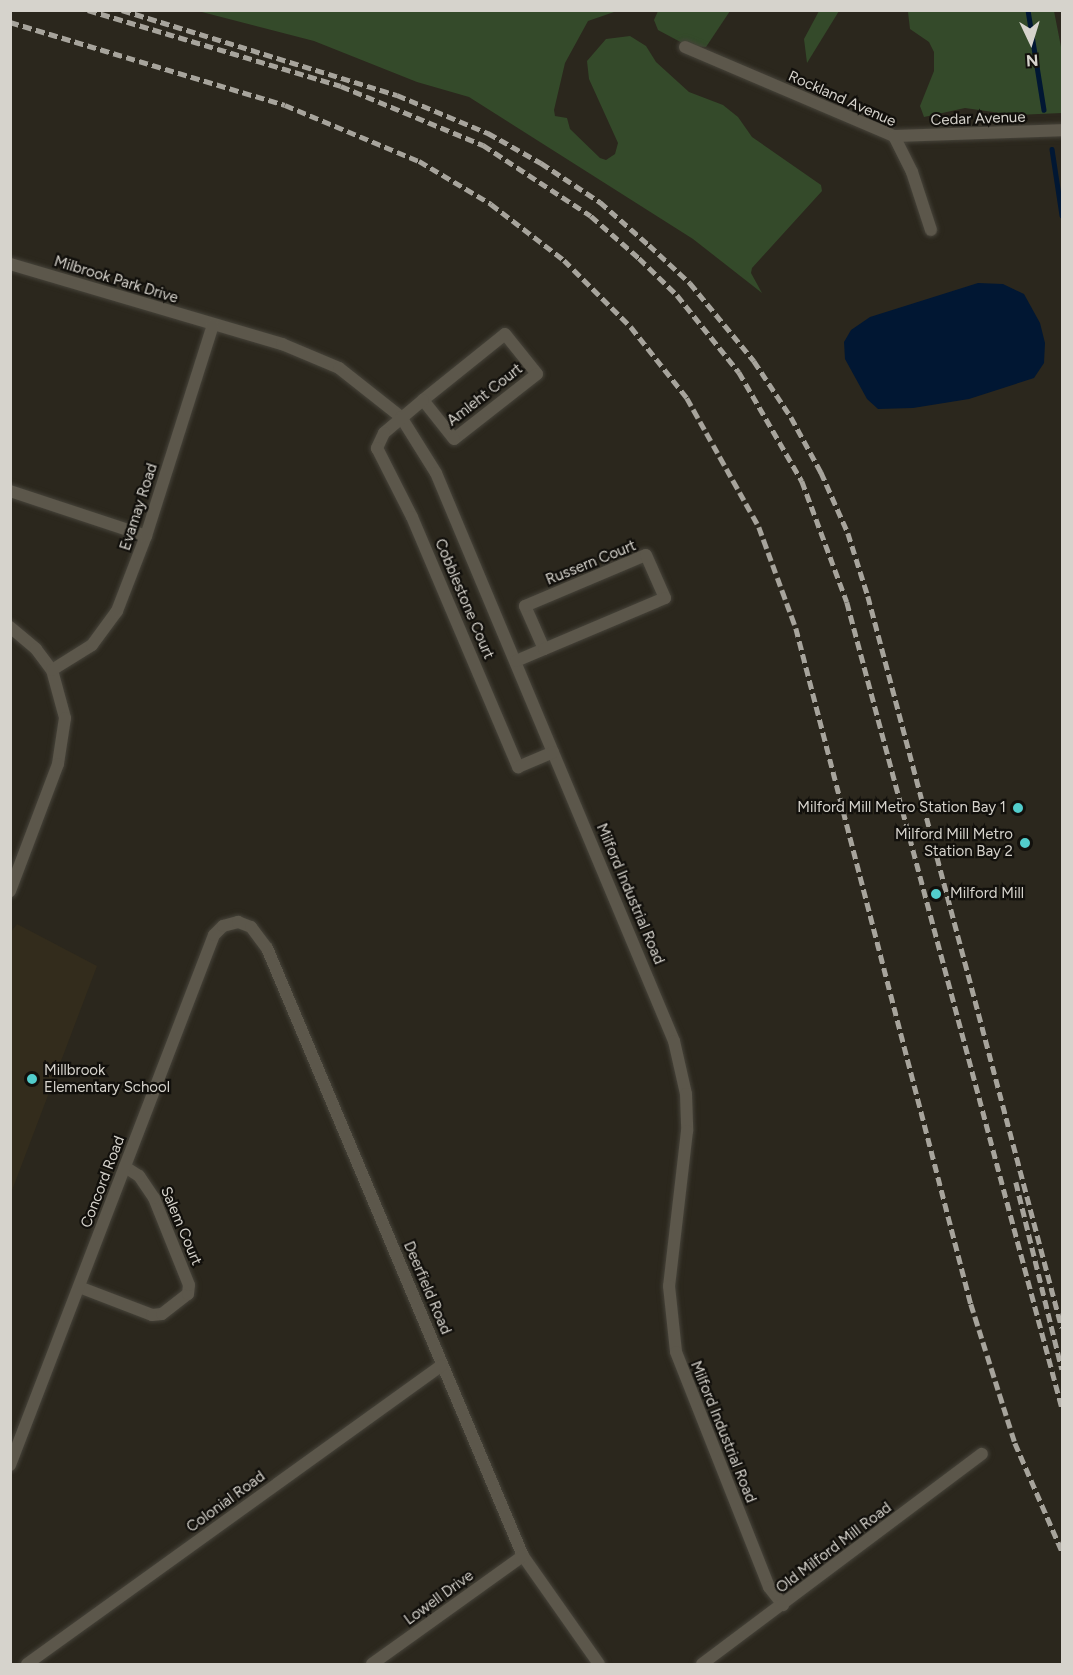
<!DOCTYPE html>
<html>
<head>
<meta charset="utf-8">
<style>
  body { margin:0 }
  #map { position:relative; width:1073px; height:1675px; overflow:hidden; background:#2b271d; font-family:Figtree,sans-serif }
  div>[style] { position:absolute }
  .built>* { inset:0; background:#332c1c }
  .green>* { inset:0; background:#344a2a }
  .water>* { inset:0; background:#011733 }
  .stream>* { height:4.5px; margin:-2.25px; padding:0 2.25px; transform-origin:2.25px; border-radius:2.25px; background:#011733 }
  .roads { filter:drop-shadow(0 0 2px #46433a) drop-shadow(0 0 2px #46433a) }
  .minor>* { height:12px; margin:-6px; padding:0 6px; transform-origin:6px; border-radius:6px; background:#5c574b }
  .rail>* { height:4.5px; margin-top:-2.25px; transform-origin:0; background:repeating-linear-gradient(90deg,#a7a49c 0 9px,transparent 0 13.5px) }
  .dots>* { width:16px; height:16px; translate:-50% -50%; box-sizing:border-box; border:3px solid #12100c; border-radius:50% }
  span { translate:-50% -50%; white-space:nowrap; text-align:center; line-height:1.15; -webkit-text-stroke:4.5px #12100c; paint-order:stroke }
  .street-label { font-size:15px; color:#d6d3cc }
  .poi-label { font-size:15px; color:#d6d3cc }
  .right { translate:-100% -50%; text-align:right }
  .left { translate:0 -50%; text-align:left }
  .frame { position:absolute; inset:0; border:12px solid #d6d3cc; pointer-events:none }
  .north { position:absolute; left:1001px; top:12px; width:60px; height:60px; -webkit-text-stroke:4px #12100c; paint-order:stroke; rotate:176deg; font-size:16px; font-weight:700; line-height:24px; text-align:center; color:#d6d3cc }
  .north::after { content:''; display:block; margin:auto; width:21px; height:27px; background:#d6d3cc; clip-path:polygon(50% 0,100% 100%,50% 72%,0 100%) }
</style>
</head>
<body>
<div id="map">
  <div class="built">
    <div style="clip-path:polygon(17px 924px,97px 966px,11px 1193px,10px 933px)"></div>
  </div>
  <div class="green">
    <div style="clip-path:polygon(198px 11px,617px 11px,588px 21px,565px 63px,554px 110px,555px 116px,567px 118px,570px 129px,600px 158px,606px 160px,615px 154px,618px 143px,589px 79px,587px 61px,606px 39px,630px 36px,646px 46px,656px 62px,689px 92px,723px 105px,738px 117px,752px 137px,821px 185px,822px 191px,752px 268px,751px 273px,762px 293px,693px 239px,469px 97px,417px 82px,314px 41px)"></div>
    <div style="clip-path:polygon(658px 11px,730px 11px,706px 47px,688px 46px,658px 30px,654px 20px)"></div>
    <div style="clip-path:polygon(819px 11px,839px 11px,807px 63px,804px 39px)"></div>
    <div style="clip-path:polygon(905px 11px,1054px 11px,1062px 52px,1062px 113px,1014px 115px,965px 108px,924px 117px,920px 106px,934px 71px,934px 52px,929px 42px,910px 29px,908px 12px)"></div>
  </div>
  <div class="water">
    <div style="clip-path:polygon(978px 283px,1003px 284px,1024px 294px,1040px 323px,1045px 343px,1044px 363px,1034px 378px,969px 399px,913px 408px,878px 409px,867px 399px,845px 359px,844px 342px,851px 330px,870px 317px)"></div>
  </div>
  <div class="stream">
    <div style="left:1028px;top:10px;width:101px;rotate:80.9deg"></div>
    <div style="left:1052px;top:149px;width:67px;rotate:81.4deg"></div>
  </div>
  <div class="roads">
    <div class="minor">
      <div style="left:685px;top:47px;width:227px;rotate:23.1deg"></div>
      <div style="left:894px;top:136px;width:40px;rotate:63.4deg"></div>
      <div style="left:912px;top:172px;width:61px;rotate:71.9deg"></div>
      <div style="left:894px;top:136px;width:168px;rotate:-2deg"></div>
      <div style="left:10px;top:264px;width:284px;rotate:16.4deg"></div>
      <div style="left:282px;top:344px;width:62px;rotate:22.8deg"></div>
      <div style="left:339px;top:368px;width:79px;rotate:38.3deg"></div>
      <div style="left:401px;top:417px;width:66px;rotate:58deg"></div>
      <div style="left:436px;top:473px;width:616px;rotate:67.27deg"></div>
      <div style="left:674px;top:1041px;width:54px;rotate:77.2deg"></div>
      <div style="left:686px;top:1094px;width:37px;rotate:88deg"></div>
      <div style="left:687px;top:1131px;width:156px;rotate:96.6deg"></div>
      <div style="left:669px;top:1286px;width:66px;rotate:83.9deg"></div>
      <div style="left:676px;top:1352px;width:253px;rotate:68.4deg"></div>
      <div style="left:769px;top:1587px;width:23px;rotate:52deg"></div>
      <div style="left:423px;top:400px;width:105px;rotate:-38.8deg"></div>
      <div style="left:505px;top:334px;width:51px;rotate:51.3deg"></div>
      <div style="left:537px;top:374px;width:105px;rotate:141.9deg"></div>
      <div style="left:454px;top:439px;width:50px;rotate:-128.5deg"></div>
      <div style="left:423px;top:400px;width:51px;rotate:139.8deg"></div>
      <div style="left:384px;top:433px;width:17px;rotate:115deg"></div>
      <div style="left:377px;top:448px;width:77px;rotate:63.1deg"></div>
      <div style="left:412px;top:517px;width:272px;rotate:67deg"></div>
      <div style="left:518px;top:767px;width:38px;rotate:-23deg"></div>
      <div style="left:10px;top:491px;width:143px;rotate:18.3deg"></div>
      <div style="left:10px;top:627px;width:34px;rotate:40deg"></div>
      <div style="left:36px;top:649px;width:26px;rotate:53deg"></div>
      <div style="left:52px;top:670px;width:50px;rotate:74.8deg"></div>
      <div style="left:65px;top:718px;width:47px;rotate:98.7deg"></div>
      <div style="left:58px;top:764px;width:136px;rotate:110.7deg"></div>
      <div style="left:516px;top:661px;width:30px;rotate:-23deg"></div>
      <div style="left:544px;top:649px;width:47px;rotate:-113.8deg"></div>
      <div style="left:525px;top:606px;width:131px;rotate:-22.9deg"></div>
      <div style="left:646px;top:555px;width:47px;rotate:66.2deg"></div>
      <div style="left:665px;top:598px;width:131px;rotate:157.1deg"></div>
      <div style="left:52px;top:670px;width:47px;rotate:-32deg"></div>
      <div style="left:92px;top:645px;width:42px;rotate:-53.7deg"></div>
      <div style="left:117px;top:611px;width:80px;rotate:-68.9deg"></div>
      <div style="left:146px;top:536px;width:221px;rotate:-72.4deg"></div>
      <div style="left:79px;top:1287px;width:78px;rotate:21deg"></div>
      <div style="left:152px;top:1315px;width:10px;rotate:-6deg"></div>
      <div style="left:162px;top:1314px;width:33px;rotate:-38deg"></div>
      <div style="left:188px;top:1294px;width:9px;rotate:-84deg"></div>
      <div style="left:189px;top:1285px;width:94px;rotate:-111.9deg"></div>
      <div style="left:154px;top:1198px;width:27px;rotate:-124deg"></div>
      <div style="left:139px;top:1176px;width:17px;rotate:-147deg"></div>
      <div style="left:10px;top:1465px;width:568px;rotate:-68.95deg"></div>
      <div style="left:214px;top:935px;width:13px;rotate:-45deg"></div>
      <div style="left:223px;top:926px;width:16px;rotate:-15deg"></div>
      <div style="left:238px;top:922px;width:14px;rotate:21deg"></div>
      <div style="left:251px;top:927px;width:26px;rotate:53deg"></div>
      <div style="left:267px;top:948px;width:660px;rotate:67.17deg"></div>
      <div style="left:523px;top:1556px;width:132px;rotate:54.9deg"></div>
      <div style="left:27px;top:1664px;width:511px;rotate:-35.77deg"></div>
      <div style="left:372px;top:1664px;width:186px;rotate:-35.6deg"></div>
      <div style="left:702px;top:1664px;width:350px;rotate:-36.9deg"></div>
    </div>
  </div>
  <div class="rail">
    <div style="left:88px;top:10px;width:264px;rotate:16.7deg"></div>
    <div style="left:341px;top:86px;width:154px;rotate:22.6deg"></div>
    <div style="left:483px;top:145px;width:129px;rotate:33.3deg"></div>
    <div style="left:591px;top:216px;width:64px;rotate:41.2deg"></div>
    <div style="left:639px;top:258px;width:53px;rotate:44.2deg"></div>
    <div style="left:677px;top:295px;width:99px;rotate:51.2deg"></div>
    <div style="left:739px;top:372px;width:126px;rotate:60deg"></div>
    <div style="left:802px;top:481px;width:129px;rotate:69.6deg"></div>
    <div style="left:847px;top:602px;width:834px;rotate:75.06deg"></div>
    <div style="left:122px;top:10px;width:288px;rotate:17.2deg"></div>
    <div style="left:397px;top:95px;width:99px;rotate:22.7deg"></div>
    <div style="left:488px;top:133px;width:61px;rotate:29.5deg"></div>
    <div style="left:541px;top:163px;width:71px;rotate:33.5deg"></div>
    <div style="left:600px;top:202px;width:65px;rotate:41.3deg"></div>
    <div style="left:649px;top:245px;width:56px;rotate:42.8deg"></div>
    <div style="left:690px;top:283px;width:101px;rotate:50.6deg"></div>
    <div style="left:754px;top:361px;width:67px;rotate:56.5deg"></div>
    <div style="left:791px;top:417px;width:63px;rotate:61.4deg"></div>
    <div style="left:821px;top:472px;width:67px;rotate:66.1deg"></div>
    <div style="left:848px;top:533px;width:66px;rotate:72.4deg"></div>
    <div style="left:868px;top:596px;width:757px;rotate:75.16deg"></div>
    <div style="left:10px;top:22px;width:287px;rotate:16.8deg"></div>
    <div style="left:285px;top:105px;width:145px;rotate:22.7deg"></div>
    <div style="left:419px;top:161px;width:84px;rotate:30.8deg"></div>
    <div style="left:491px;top:204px;width:92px;rotate:37.5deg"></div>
    <div style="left:564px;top:260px;width:95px;rotate:45deg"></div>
    <div style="left:631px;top:327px;width:90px;rotate:51.7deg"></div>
    <div style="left:687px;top:398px;width:148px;rotate:60.8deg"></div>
    <div style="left:759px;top:527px;width:108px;rotate:69.9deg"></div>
    <div style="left:796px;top:628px;width:698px;rotate:75.49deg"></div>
    <div style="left:971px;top:1304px;width:146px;rotate:72.4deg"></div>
    <div style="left:1015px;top:1443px;width:118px;rotate:66.5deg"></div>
    <div style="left:1016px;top:1182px;width:193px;rotate:76.2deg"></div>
  </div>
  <div class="dots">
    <div style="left:1018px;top:808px;background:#52cdcc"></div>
    <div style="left:1025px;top:843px;background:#52cdcc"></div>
    <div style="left:936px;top:894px;background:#52cdcc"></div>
    <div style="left:32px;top:1079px;background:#52cdcc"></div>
  </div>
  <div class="street-label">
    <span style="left:842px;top:99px;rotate:24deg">Rockland Avenue</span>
    <span style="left:978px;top:119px;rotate:-2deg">Cedar Avenue</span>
    <span style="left:116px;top:280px;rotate:17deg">Milbrook Park Drive</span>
    <span style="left:485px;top:395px;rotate:-38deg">Amleht Court</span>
    <span style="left:139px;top:507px;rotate:-72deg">Evamay Road</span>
    <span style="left:591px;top:563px;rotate:-22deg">Russern Court</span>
    <span style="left:464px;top:599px;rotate:67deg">Cobblestone Court</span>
    <span style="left:630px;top:894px;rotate:67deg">Milford Industrial Road</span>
    <span style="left:103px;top:1182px;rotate:-69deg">Concord Road</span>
    <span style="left:181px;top:1226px;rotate:67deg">Salem Court</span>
    <span style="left:427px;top:1288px;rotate:67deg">Deerfield Road</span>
    <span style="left:723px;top:1432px;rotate:68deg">Milford Industrial Road</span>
    <span style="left:226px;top:1502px;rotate:-36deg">Colonial Road</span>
    <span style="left:834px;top:1548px;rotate:-37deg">Old Milford Mill Road</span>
    <span style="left:439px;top:1598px;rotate:-36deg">Lowell Drive</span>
  </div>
  <div class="poi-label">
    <span class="right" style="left:1006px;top:808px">Milford Mill Metro Station Bay 1</span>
    <span class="right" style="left:1013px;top:843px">Milford Mill Metro<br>Station Bay 2</span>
    <span class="left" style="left:950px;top:894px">Milford Mill</span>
    <span class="left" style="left:44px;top:1079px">Millbrook<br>Elementary School</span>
  </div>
  <div class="frame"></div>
  <div class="north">N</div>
</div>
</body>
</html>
